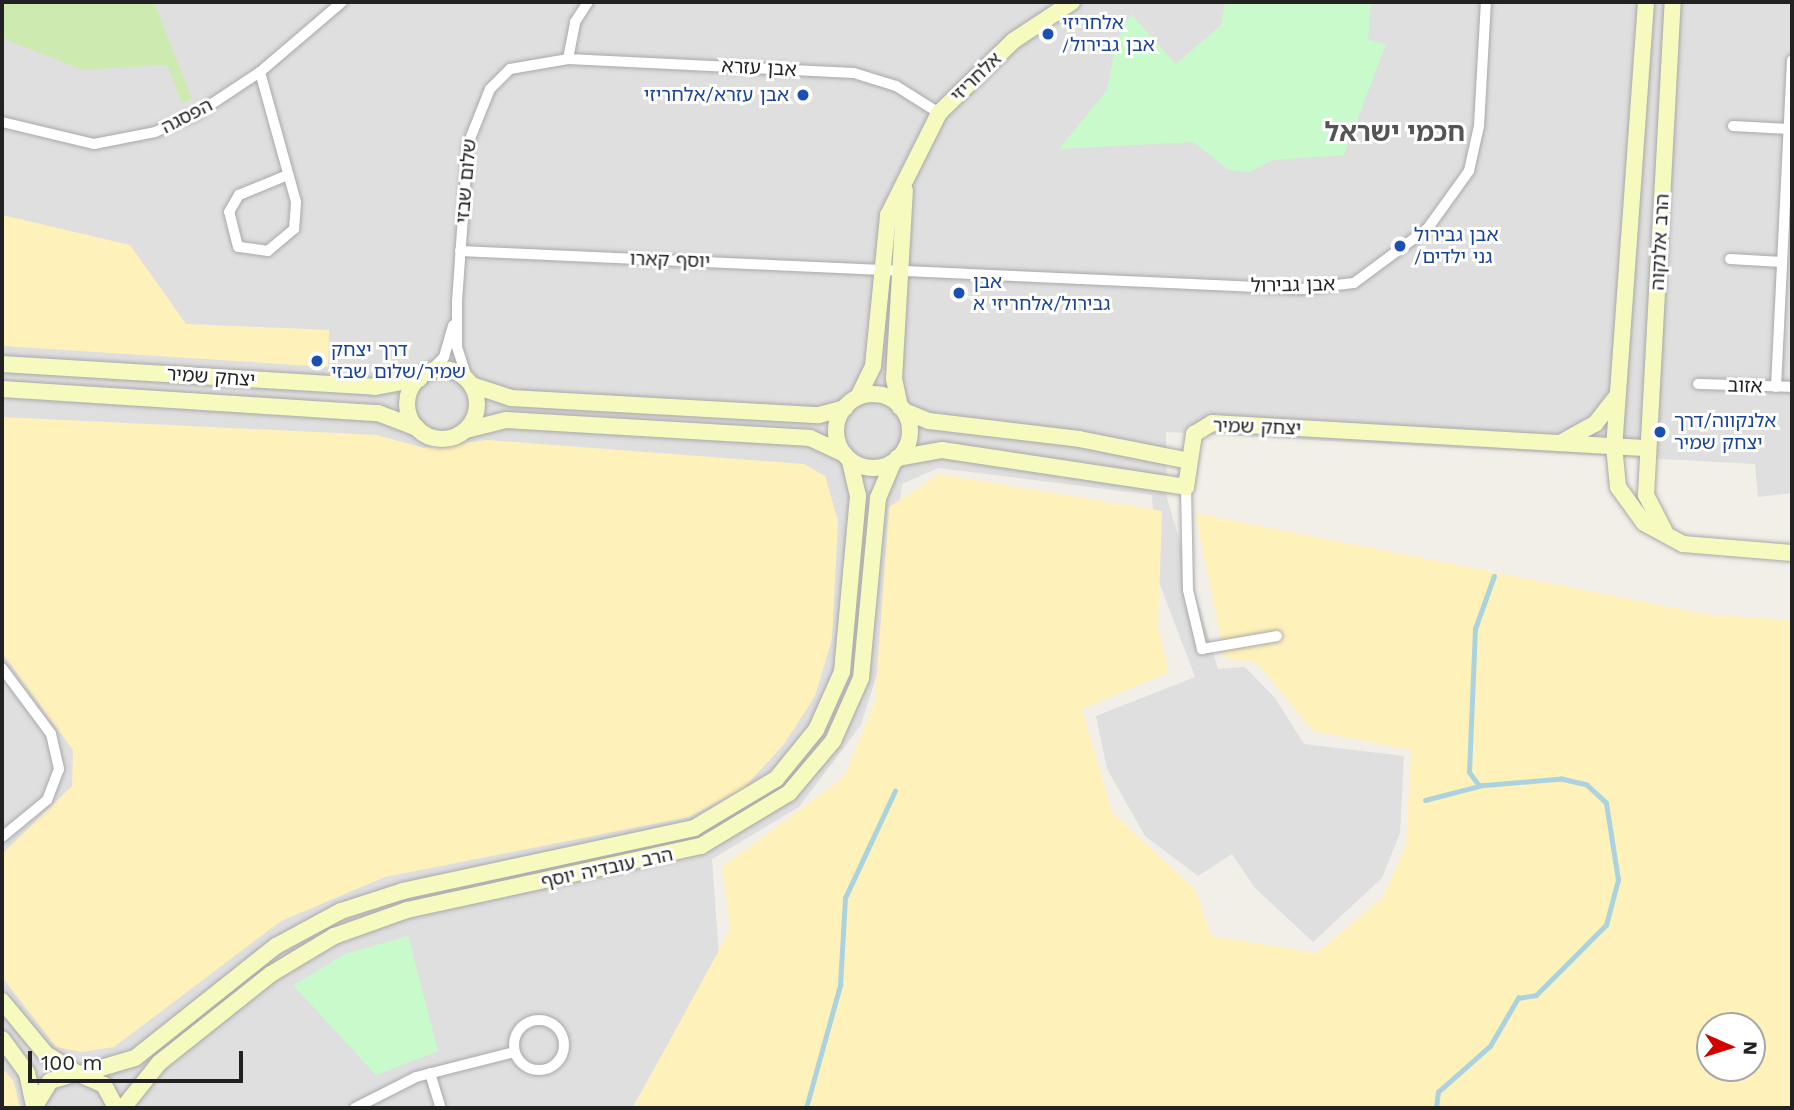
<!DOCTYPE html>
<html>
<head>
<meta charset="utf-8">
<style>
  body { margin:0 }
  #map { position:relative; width:1794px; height:1110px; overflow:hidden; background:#f2efe9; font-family:"Work Sans","Noto Sans Hebrew",sans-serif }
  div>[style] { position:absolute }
  .residential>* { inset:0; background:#e0dfdf }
  .grass>* { inset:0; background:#cdebb0 }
  .sand>* { inset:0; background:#fff1ba }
  .park>* { inset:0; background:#c8facc }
  .stream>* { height:4.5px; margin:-2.25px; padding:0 2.25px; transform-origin:2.25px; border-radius:2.25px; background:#aad3df }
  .roads { filter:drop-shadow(0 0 2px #a9a9a9) drop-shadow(0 0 2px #a9a9a9) }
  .street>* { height:10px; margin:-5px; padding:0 5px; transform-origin:5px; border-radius:5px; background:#fff }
  .street>.ring { margin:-5px; padding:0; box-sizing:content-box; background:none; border:10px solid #fff; border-radius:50% }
  .secondary>* { height:16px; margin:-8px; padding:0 8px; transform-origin:8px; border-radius:8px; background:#f7fabf }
  .secondary>.ring { margin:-8px; padding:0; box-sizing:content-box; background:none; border:16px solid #f7fabf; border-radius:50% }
  .dots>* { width:19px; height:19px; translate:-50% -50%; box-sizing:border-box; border:4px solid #fff; border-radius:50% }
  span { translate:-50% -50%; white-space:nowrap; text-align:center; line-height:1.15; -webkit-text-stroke:6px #fff; paint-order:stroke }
  .transit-label { font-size:19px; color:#164399 }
  .left { translate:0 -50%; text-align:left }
  .right { translate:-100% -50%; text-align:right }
  .street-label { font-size:19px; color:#222 }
  .district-label { font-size:26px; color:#555; font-weight:700 }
  .frame { position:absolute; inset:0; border:4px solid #222; pointer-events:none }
  .north { position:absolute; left:1696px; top:1012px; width:70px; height:70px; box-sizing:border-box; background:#fff; border:2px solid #a7a7a7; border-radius:50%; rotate:93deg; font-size:19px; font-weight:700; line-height:28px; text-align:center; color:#222 }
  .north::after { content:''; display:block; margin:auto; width:24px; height:32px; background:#d40000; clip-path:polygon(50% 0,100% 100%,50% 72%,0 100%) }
  .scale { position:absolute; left:28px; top:1051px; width:215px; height:32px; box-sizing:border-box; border:4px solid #222; border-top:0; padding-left:9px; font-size:21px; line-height:24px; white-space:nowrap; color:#222; -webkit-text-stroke:5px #fff; paint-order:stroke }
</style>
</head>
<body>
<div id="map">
  <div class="residential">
    <div style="clip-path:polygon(2px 2px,1792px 2px,1792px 493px,1758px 497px,1755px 464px,1166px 432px,1167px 498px,1218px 669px,1245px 667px,1275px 698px,1304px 744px,1404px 756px,1400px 833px,1382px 878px,1313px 942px,1255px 888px,1232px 854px,1198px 876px,1145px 836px,1107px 769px,1096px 716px,1195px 677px,1156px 574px,1152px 495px,938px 468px,902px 484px,878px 671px,861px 725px,799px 807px,712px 859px,719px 956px,632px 1108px,2px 1108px)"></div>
  </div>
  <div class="grass">
    <div style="clip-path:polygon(2px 2px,154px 2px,192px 99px,182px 103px,167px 65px,83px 70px,2px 38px)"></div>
  </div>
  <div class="sand">
    <div style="clip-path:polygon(2px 215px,130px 245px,186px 324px,329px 330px,328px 367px,2px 346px)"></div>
    <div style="clip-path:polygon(2px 417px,377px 435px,424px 448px,487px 440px,804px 464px,825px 476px,838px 521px,832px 639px,815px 696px,784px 744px,744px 788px,689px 817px,385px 877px,281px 921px,114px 1047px,82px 1052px,56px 1047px,2px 977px,2px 854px,72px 786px,73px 750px,2px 653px)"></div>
    <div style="clip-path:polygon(evenodd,939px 474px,1162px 511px,1158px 627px,1169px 672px,1082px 709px,1112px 812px,1196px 891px,1211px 936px,1317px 953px,1382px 898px,1406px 846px,1411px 750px,1313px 731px,1257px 663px,1225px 658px,1195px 513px,1711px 615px,1792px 620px,1792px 1108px,633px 1108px,730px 930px,722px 867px,844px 777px,875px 701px,889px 507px,939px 474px,1710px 1026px,1752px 1026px,1752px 1068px,1710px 1068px,1710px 1026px)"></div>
    <div style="clip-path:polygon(2px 1068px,14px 1082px,20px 1108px,2px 1108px)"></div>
  </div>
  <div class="park">
    <div style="clip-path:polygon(1225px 2px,1371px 2px,1368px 40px,1386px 44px,1344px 155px,1272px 160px,1250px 172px,1229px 170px,1193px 142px,1059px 149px,1107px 90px,1117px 39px,1131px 14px,1176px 64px,1221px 25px)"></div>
    <div style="clip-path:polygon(408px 936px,438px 1051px,376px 1075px,293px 985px,345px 954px)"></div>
  </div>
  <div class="stream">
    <div style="left:1425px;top:800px;width:56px;rotate:-14.5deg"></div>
    <div style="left:806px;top:1108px;width:128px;rotate:-74.5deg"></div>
    <div style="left:840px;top:985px;width:87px;rotate:-86.7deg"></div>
    <div style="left:845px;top:898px;width:118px;rotate:-65deg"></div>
    <div style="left:1436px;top:1108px;width:16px;rotate:-83deg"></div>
    <div style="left:1438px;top:1092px;width:69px;rotate:-41.5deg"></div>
    <div style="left:1490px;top:1046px;width:56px;rotate:-59.7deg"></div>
    <div style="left:1518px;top:998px;width:18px;rotate:-9deg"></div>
    <div style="left:1536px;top:995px;width:99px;rotate:-45deg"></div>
    <div style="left:1606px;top:925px;width:47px;rotate:-75.1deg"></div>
    <div style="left:1618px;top:880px;width:78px;rotate:-98.9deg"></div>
    <div style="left:1606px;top:803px;width:26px;rotate:-137deg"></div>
    <div style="left:1587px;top:785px;width:26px;rotate:-167deg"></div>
    <div style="left:1562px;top:779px;width:83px;rotate:175.2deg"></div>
    <div style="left:1479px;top:786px;width:17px;rotate:-126deg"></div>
    <div style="left:1469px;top:772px;width:143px;rotate:-87.6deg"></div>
    <div style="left:1475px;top:629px;width:56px;rotate:-70.3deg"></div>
  </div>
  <div class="roads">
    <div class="street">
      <div style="left:568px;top:59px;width:38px;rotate:-79deg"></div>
      <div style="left:575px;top:22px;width:24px;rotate:-57deg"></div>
      <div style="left:260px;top:72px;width:135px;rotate:74.5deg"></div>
      <div style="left:296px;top:202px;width:27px;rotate:94deg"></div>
      <div style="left:294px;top:229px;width:34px;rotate:140deg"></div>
      <div style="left:268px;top:251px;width:30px;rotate:-172deg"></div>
      <div style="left:238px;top:247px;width:36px;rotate:-104deg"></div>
      <div style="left:229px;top:212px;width:20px;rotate:-60deg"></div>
      <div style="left:239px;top:195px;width:53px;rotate:-22.2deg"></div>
      <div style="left:2px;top:122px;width:95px;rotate:13.4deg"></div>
      <div style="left:94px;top:144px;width:62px;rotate:-11.1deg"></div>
      <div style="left:155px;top:132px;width:43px;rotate:-23deg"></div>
      <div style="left:195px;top:115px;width:78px;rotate:-33.5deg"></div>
      <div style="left:260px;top:72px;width:108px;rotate:-40.5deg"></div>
      <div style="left:1733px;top:126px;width:56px;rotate:3.1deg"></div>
      <div style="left:460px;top:251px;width:843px;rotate:2.58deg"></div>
      <div style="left:1302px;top:289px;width:52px;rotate:-6.6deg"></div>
      <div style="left:1354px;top:283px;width:92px;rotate:-36.6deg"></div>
      <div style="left:1428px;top:228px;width:70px;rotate:-54.3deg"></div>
      <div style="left:1469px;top:171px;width:46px;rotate:-77.5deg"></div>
      <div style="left:1479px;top:126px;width:124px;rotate:-86.8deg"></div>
      <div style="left:1730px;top:259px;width:52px;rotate:3.3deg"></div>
      <div style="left:428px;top:373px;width:23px;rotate:-45deg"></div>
      <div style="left:444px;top:357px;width:33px;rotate:-74deg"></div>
      <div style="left:468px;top:381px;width:36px;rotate:-108deg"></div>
      <div style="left:457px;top:347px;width:45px;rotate:-90deg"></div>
      <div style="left:457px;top:302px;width:158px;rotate:-86deg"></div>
      <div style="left:468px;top:144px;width:59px;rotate:-68.2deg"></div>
      <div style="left:490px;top:89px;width:28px;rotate:-45deg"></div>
      <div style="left:510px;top:69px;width:59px;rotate:-9.8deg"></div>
      <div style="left:568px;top:59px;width:286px;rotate:2.8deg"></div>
      <div style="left:854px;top:73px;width:44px;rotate:17.2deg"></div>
      <div style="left:896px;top:86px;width:51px;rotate:32.1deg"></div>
      <div style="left:1698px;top:384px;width:94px;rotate:1.8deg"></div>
      <div style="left:1776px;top:387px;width:327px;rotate:-87.2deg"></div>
      <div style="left:1186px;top:487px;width:103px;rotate:88.9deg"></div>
      <div style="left:1188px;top:590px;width:61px;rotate:76.7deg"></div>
      <div style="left:1202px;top:649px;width:76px;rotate:-9.8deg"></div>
      <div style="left:2px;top:668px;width:82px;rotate:53.4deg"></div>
      <div style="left:51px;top:734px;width:36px;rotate:77deg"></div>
      <div style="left:59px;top:769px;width:33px;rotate:111deg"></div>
      <div style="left:47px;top:800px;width:58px;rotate:140.6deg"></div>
      <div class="ring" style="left:514px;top:1020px;width:40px;height:40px"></div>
      <div style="left:430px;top:1073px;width:37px;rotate:73deg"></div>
      <div style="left:355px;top:1108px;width:68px;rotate:-26.9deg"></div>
      <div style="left:416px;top:1077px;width:101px;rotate:-14.3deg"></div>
    </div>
    <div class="secondary">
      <div style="left:1646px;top:2px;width:445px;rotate:94.1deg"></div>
      <div style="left:1614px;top:446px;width:41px;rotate:84.4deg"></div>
      <div style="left:1618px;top:487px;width:44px;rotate:54.2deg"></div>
      <div style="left:1644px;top:523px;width:44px;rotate:28.3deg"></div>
      <div style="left:1683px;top:544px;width:109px;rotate:4.7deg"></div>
      <div style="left:2px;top:364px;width:374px;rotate:3.5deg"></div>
      <div style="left:375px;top:387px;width:45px;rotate:-10.3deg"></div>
      <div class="ring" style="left:407px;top:369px;width:54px;height:54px"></div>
      <div style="left:472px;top:385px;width:41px;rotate:18.4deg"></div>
      <div style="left:511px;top:398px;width:308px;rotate:3.2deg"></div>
      <div style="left:819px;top:415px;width:27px;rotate:-15deg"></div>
      <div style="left:2px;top:389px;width:377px;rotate:3.7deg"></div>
      <div style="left:378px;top:413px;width:42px;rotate:21deg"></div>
      <div class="ring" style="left:836px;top:394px;width:58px;height:58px"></div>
      <div style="left:858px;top:397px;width:34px;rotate:-64deg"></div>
      <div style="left:873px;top:366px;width:152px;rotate:-84.3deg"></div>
      <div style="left:888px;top:215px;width:114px;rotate:-63.4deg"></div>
      <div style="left:939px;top:113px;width:103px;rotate:-44.2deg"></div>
      <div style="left:1013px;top:41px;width:71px;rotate:-33.5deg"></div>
      <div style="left:900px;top:407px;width:29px;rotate:-102deg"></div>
      <div style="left:894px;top:379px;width:189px;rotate:-86.7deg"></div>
      <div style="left:904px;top:411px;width:27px;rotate:22deg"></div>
      <div style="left:929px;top:421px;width:151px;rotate:6.8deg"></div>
      <div style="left:1079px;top:439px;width:112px;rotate:11.3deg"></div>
      <div style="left:466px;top:430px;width:41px;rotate:-14deg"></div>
      <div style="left:506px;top:420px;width:305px;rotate:3.4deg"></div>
      <div style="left:810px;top:438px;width:38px;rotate:25deg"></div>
      <div style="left:1562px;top:442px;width:38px;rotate:-29deg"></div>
      <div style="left:1595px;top:424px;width:34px;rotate:-52deg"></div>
      <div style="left:897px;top:458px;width:46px;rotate:-10.1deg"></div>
      <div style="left:942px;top:450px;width:247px;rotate:8.6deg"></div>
      <div style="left:1186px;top:487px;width:54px;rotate:-81.4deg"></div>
      <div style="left:1194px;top:434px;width:21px;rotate:-31deg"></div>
      <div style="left:1212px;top:423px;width:437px;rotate:3.3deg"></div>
      <div style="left:1665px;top:532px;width:42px;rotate:-117.2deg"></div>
      <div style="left:1646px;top:495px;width:494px;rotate:-86.9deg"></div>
      <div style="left:2px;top:1001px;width:69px;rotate:50.3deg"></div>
      <div style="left:46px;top:1054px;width:36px;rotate:32deg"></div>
      <div style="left:2px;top:1039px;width:42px;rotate:53.7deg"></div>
      <div style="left:27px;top:1073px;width:33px;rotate:78deg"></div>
      <div style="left:84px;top:1073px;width:53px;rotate:-16.4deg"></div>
      <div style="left:135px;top:1058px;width:180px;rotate:-38.5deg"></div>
      <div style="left:276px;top:946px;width:74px;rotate:-28.3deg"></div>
      <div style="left:341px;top:911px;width:65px;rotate:-17.9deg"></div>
      <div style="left:403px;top:891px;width:298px;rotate:-12.2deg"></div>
      <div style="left:694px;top:828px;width:96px;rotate:-30.9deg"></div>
      <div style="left:776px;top:779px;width:63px;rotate:-50.8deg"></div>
      <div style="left:816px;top:730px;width:64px;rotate:-65.9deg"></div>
      <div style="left:842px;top:672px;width:177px;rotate:-84.8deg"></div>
      <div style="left:858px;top:496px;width:37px;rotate:-103deg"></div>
      <div style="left:34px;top:1108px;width:31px;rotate:-59deg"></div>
      <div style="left:50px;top:1081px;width:28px;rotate:-17deg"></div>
      <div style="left:77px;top:1073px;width:30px;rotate:24deg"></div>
      <div style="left:104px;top:1085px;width:26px;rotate:62deg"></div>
      <div style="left:123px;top:1108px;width:58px;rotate:-51.3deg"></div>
      <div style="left:159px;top:1063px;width:143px;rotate:-38.5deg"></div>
      <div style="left:271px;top:974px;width:74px;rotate:-31.1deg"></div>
      <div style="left:334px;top:936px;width:77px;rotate:-19.6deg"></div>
      <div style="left:407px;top:910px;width:301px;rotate:-12.3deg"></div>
      <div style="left:701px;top:846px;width:103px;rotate:-31.1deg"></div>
      <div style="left:789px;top:793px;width:68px;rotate:-49.8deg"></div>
      <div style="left:833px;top:741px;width:69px;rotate:-66deg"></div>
      <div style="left:861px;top:678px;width:181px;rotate:-84.6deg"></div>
      <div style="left:878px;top:498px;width:39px;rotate:-67deg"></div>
    </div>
  </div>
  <div class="dots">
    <div style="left:1048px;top:34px;background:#1a4fb4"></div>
    <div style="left:803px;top:95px;background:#1a4fb4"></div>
    <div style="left:1400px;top:246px;background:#1a4fb4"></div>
    <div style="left:959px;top:293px;background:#1a4fb4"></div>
    <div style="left:317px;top:361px;background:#1a4fb4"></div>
    <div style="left:1660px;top:432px;background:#1a4fb4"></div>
  </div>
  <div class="transit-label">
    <span class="left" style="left:1062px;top:34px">אלחריזי<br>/אבן גבירול</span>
    <span class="right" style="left:789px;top:95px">אבן עזרא/אלחריזי</span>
    <span class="left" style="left:1414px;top:246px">אבן גבירול<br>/גני ילדים</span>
    <span class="left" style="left:973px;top:293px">אבן<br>גבירול/אלחריזי א</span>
    <span class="left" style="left:331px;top:361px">דרך יצחק<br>שמיר/שלום שבזי</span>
    <span class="left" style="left:1674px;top:432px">אלנקווה/דרך<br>יצחק שמיר</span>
  </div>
  <div class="street-label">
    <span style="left:759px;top:68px;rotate:3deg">אבן עזרא</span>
    <span style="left:976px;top:77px;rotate:-44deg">אלחריזי</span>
    <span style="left:187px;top:116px;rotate:-27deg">הפסגה</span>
    <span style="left:466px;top:181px;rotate:-85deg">שלום שבזי</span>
    <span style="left:1660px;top:242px;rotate:-87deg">הרב אלנקוה</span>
    <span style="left:670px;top:260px;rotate:2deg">יוסף קארו</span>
    <span style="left:1293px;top:285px;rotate:-1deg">אבן גבירול</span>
    <span style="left:211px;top:377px;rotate:4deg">יצחק שמיר</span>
    <span style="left:1745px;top:386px;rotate:2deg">אזוב</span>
    <span style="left:1257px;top:427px;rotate:2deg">יצחק שמיר</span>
    <span style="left:607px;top:868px;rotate:-12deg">הרב עובדיה יוסף</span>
  </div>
  <div class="district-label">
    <span style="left:1395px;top:133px">חכמי ישראל</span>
  </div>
  <div class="frame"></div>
  <div class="north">N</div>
  <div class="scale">100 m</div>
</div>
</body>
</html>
